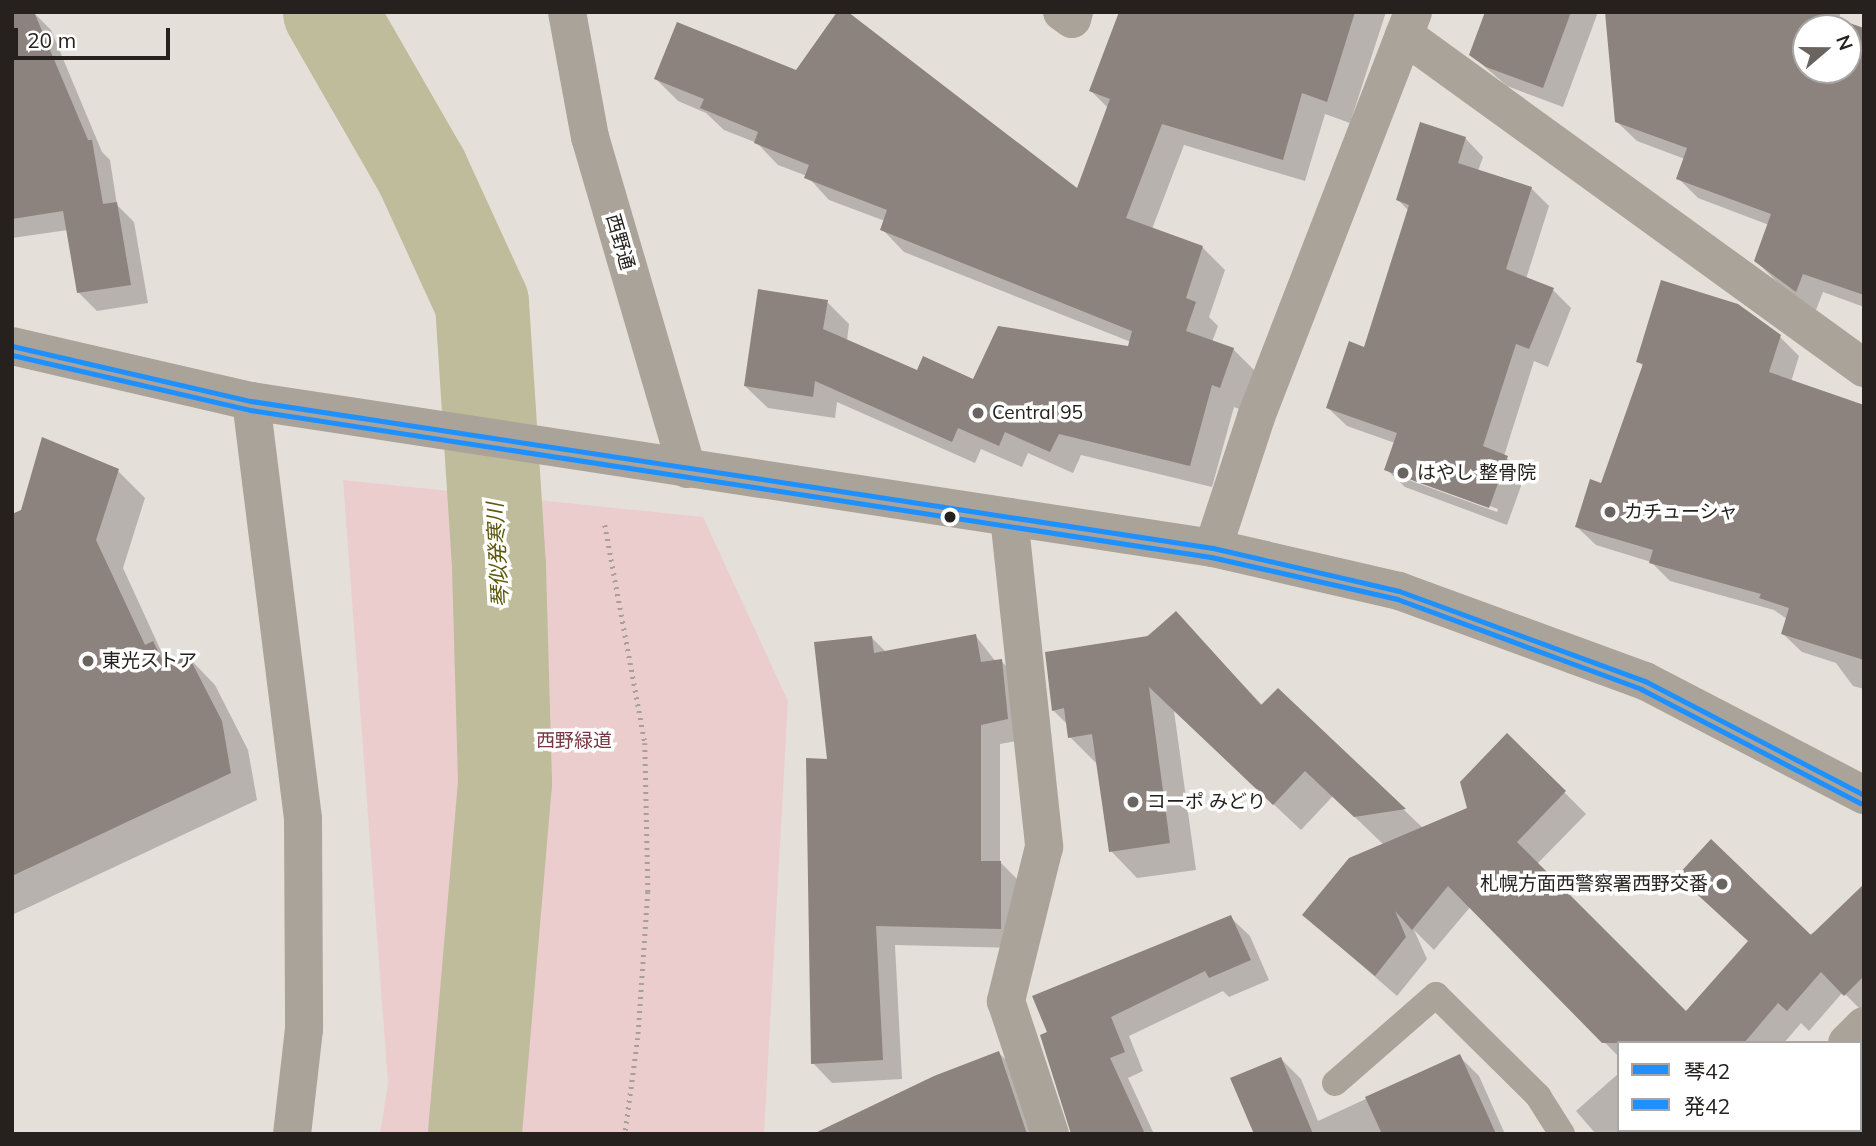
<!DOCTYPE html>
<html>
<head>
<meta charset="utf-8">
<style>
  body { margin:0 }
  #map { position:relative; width:1876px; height:1146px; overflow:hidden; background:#e5dfda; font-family:Mulish,"Noto Sans JP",sans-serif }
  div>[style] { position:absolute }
  .green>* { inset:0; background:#eccdce }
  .shadow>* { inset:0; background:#0003 }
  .river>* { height:94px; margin:-47px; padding:0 47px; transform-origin:47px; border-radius:47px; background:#bfbc9b }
  .building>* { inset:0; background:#8c827e }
  .path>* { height:4.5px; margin-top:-2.25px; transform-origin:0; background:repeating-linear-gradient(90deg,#a5a099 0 2px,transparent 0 7px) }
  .service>* { height:26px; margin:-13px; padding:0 13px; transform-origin:13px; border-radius:13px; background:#a9a399 }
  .minor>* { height:38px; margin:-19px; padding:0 19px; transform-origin:19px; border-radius:19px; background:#a9a399 }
  .tertiary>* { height:38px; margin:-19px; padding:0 19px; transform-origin:19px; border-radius:19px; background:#a9a399 }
  .bus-1>* { height:5px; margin:-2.5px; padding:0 2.5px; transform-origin:2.5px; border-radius:2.5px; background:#1e90ff }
  .bus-2>* { height:5px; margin:-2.5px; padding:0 2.5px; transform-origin:2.5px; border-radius:2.5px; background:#1e90ff }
  .dots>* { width:19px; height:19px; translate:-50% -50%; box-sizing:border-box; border:4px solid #fff; border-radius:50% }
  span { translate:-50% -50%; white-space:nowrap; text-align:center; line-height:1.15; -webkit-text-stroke:7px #fff; paint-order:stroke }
  .street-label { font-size:19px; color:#26211e }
  .poi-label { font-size:19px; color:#26211e }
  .left { translate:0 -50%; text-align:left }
  .right { translate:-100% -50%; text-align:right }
  .park-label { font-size:19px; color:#773742 }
  .water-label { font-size:21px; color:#5d580c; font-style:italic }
  .frame { position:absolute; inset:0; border:14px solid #26211e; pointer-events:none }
  .legend { position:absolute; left:1617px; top:1041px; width:245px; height:91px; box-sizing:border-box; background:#fff; border:2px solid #a8a6a5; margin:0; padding:9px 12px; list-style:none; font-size:21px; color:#26211e }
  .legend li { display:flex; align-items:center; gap:14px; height:35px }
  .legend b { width:35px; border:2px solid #a8a6a5 }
  .north { position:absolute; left:1792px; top:14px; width:70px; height:70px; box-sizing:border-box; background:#fff; border:2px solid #a8a6a5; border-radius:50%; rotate:70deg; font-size:19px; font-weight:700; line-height:28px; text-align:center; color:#26211e }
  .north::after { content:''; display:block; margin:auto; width:24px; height:32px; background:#696460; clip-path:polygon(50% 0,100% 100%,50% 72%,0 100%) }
  .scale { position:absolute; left:14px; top:28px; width:156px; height:32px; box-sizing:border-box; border:4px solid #26211e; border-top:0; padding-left:9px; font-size:21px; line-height:24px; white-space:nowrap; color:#26211e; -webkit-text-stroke:5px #fff; paint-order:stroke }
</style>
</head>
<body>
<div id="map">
  <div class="green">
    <div style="clip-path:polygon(343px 480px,703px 517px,788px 701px,764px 1134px,380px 1134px,388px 1083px)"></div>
  </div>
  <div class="shadow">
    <div style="clip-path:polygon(33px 12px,51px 30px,102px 152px,110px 160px,117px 205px,134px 222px,148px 303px,97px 311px,79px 293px,68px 230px,12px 238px,12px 20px)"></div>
    <div style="clip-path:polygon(1143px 12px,1386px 12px,1350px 123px,1325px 114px,1305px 181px,1184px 145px,1152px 229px,1202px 247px,1225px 270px,1209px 317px,1218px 326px,1212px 342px,1233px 349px,1256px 372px,1242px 410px,1234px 407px,1212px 487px,1081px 455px,1073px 473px,1028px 453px,1022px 467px,981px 449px,975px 463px,837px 402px,835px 418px,768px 408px,745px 386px,827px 302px,849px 324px,847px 341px,918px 372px,974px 382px,1130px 348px,1131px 342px,904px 252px,882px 229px,885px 221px,829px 200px,807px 176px,778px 165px,757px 143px,724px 130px,706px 113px,678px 101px,656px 79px,1078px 191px,1108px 108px,1091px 91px)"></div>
    <div style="clip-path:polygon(1487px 12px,1598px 12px,1563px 107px,1507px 86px,1471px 55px)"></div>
    <div style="clip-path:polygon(evenodd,1607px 12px,1841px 12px,1838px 21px,1864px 30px,1864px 307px,1823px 292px,1816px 310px,1776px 281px,1756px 261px,1769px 225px,1698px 198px,1678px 178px,1685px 159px,1637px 141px,1616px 121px,1607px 12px,1806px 28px,1848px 28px,1848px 70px,1806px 70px,1806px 28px)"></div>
    <div style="clip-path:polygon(evenodd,1465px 138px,1483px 157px,1478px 171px,1531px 188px,1549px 206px,1526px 279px,1553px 290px,1571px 308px,1548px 367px,1534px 361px,1504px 456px,1525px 475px,1507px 525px,1405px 487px,1386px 469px,1395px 443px,1347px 426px,1328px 408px,1365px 349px,1409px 211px,1398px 200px,1465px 138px,1406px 475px,1498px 509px,1497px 512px,1406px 479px,1406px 475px)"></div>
    <div style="clip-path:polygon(1780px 337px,1799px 356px,1791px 382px,1864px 407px,1864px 689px,1853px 686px,1836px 663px,1802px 652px,1783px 634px,1787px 619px,1774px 610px,1670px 581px,1651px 562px,1596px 545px,1577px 527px,1602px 485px,1644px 367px,1638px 361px)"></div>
    <div style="clip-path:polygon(118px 471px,145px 498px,123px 568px,161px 651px,174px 664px,188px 657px,215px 685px,248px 750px,257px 800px,12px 915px,12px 516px)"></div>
    <div style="clip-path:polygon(1176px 613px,1263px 706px,1278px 690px,1423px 828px,1469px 809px,1507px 735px,1586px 814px,1537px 864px,1686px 1014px,1864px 900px,1864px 1013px,1843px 992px,1809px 1031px,1801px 1023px,1784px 1043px,1619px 1043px,1619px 1057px,1471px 906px,1434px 950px,1414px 930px,1427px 959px,1397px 996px,1304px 915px,1384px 845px,1333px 796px,1301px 830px,1174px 711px,1196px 870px,1137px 878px,1111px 851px,1097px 764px,1070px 737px,1068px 725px,1053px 710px)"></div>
    <div style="clip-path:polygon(975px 635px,996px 662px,1001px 661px,1021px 681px,1027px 739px,1000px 744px,1000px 862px,1021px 883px,1020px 948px,895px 945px,902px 1079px,832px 1083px,813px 1063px,829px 761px,872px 638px,886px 652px)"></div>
    <div style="clip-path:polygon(1230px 917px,1250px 936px,1269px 980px,1229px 997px,1223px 991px,1129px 1036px,1143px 1071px,1128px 1078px,1154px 1134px,1073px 1134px,1042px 1036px)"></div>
    <div style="clip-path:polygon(999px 1053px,1018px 1072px,1039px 1134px,819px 1134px)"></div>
    <div style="clip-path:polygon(1459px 1056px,1479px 1076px,1505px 1134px,1256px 1134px,1281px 1059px,1301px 1079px,1318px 1121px)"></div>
    <div style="clip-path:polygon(1619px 1073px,1619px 1130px,1746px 1130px,1596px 1134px,1576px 1111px)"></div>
  </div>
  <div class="river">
    <div style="left:330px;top:12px;width:185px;rotate:60.1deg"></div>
    <div style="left:422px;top:172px;width:144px;rotate:65.4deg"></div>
    <div style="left:482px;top:303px;width:265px;rotate:86.3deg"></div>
    <div style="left:499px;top:567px;width:216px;rotate:88.4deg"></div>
    <div style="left:505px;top:783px;width:352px;rotate:94.9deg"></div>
  </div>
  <div class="building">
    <div style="clip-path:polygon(12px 12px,34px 12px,88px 140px,92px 140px,103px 204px,117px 202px,131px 285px,77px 293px,63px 211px,12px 219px)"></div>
    <div style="clip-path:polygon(837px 12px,848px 12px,1077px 188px,1110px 99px,1089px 91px,1119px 12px,1355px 12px,1327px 102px,1302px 93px,1283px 160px,1162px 124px,1126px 218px,1203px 246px,1186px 298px,1196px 302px,1186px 331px,1234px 348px,1220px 388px,1212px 385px,1190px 466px,1059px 434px,1050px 452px,1005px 432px,999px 446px,958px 428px,952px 442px,815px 381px,813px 397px,744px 386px,758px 289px,828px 300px,823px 329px,917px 370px,923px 356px,973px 379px,998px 326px,1128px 346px,1132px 331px,880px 230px,887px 210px,804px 178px,809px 165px,754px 143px,758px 132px,700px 108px,704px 99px,654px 79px,677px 22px,796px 70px)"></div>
    <div style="clip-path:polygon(1485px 12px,1571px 12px,1543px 88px,1486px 67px,1469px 55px)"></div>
    <div style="clip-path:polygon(evenodd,1605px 12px,1817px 12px,1864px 28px,1864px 295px,1803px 274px,1796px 292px,1754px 261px,1771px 214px,1676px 179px,1687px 148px,1615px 122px,1605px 12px,1806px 28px,1848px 28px,1848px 70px,1806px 70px,1806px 28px)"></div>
    <div style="clip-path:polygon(1420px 122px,1466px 137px,1458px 163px,1532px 187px,1506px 269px,1554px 288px,1529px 349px,1516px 344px,1483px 446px,1508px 456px,1489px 508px,1384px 470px,1397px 433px,1326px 408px,1349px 341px,1364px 347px,1409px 205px,1396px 200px)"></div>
    <div style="clip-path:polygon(1661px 280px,1738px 304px,1781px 335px,1769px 372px,1864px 405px,1864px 660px,1781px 634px,1789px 608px,1759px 598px,1761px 594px,1649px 563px,1653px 550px,1575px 527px,1590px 479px,1601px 483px,1643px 364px,1636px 362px)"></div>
    <div style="clip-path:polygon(42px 437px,119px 469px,96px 540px,145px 645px,153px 641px,165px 666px,188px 655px,222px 721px,231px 773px,12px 876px,12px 514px,21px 510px)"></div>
    <div style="clip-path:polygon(1176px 611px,1261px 705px,1278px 688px,1406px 809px,1354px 817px,1305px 771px,1273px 805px,1149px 687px,1170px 843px,1109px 852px,1092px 734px,1068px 738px,1064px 708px,1052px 711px,1045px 652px,1148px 636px)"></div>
    <div style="clip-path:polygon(976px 634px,981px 662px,1002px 659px,1008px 719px,981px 725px,981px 861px,1001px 861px,1001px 929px,876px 926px,883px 1060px,811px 1064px,806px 758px,827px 759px,814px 642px,872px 636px,874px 653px)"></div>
    <div style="clip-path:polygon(1507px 733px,1566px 791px,1517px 842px,1686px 1011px,1748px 941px,1677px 876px,1711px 839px,1811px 935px,1864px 884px,1864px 976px,1844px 996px,1821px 972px,1787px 1011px,1778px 1003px,1744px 1043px,1602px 1043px,1448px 886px,1412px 930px,1395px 911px,1406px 937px,1375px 976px,1302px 915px,1349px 858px,1467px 808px,1460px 782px)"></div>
    <div style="clip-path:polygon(1231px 915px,1251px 960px,1209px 978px,1205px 971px,1111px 1017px,1125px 1052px,1110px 1058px,1145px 1134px,1071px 1134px,1040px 1035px,1047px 1032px,1032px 996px)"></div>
    <div style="clip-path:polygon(999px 1051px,1027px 1134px,813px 1134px,934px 1076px)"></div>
    <div style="clip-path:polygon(1460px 1054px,1496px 1134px,1382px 1134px,1365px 1097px)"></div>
    <div style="clip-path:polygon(1281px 1057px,1313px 1134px,1254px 1134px,1230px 1078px)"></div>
  </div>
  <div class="path">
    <div style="left:605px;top:525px;width:222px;rotate:79.6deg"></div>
    <div style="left:645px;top:743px;width:149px;rotate:88.8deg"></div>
    <div style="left:648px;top:892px;width:146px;rotate:93.9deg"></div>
    <div style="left:638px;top:1038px;width:97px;rotate:97.7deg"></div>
  </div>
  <div class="service">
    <div style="left:1335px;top:1083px;width:134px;rotate:-41.1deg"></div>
    <div style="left:1436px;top:995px;width:144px;rotate:44.7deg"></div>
    <div style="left:1538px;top:1096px;width:45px;rotate:57.7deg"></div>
  </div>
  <div class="minor">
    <div style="left:1062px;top:12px;width:12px;rotate:35deg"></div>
    <div style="left:1072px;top:19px;width:7px;rotate:-74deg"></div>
    <div style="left:1404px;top:35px;width:568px;rotate:35.9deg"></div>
    <div style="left:251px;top:401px;width:421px;rotate:82.9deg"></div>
    <div style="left:303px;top:819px;width:210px;rotate:89.7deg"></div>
    <div style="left:304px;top:1029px;width:106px;rotate:96.5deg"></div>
    <div style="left:1009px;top:517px;width:332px;rotate:83.9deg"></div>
    <div style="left:1044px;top:847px;width:159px;rotate:103.9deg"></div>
    <div style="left:1006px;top:1001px;width:140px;rotate:71.7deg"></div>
    <div style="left:1213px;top:548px;width:138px;rotate:-71.8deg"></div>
    <div style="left:1256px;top:417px;width:434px;rotate:-68.8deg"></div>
    <div style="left:1847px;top:1043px;width:24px;rotate:-45deg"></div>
    <div style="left:1775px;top:1130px;width:6px;rotate:39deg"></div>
  </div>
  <div class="tertiary">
    <div style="left:567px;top:12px;width:127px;rotate:79.6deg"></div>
    <div style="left:590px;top:137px;width:346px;rotate:73.7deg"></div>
    <div style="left:12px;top:346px;width:245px;rotate:13deg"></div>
    <div style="left:251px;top:401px;width:973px;rotate:8.69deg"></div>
    <div style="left:1213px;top:548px;width:191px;rotate:13deg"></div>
    <div style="left:1399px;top:591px;width:262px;rotate:20.1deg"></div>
    <div style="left:1645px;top:681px;width:247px;rotate:27.5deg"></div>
  </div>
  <div class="bus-1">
    <div style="left:12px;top:346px;width:245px;rotate:13deg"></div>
    <div style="left:251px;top:401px;width:973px;rotate:8.69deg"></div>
    <div style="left:1213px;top:548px;width:191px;rotate:13deg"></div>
    <div style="left:1399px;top:591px;width:262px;rotate:20.1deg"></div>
    <div style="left:1645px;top:681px;width:247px;rotate:27.5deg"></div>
  </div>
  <div class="bus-2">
    <div style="left:12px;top:355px;width:244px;rotate:13deg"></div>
    <div style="left:250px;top:410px;width:972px;rotate:8.7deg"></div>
    <div style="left:1211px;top:557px;width:191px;rotate:12.7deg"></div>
    <div style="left:1397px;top:599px;width:260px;rotate:20.2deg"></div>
    <div style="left:1641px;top:689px;width:247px;rotate:27.5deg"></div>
  </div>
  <div class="dots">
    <div style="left:978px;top:413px;background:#696460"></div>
    <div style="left:1403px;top:473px;background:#696460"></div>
    <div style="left:1610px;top:512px;background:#696460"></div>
    <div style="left:950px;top:517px;background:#26211e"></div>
    <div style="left:88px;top:661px;background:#696460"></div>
    <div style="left:1133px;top:802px;background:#696460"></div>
    <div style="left:1722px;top:884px;background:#696460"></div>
  </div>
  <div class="street-label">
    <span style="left:620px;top:242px;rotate:74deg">西野通</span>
  </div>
  <div class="poi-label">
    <span class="left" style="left:992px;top:413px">Central 95</span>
    <span class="left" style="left:1417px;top:473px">はやし 整骨院</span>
    <span class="left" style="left:1624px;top:512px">カチューシャ</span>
    <span class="left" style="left:102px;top:661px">東光ストア</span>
    <span class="left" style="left:1147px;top:802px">コーポ みどり</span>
    <span class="right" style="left:1708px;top:884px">札幌方面西警察署西野交番</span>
  </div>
  <div class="park-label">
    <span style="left:574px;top:741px">西野緑道</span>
  </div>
  <div class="water-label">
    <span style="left:497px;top:555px;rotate:-93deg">琴似発寒川</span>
  </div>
  <div class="frame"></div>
  <ul class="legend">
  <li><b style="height:9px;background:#1e90ff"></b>琴42</li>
  <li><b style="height:9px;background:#1e90ff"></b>発42</li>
  </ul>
  <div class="north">N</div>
  <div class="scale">20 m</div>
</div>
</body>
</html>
